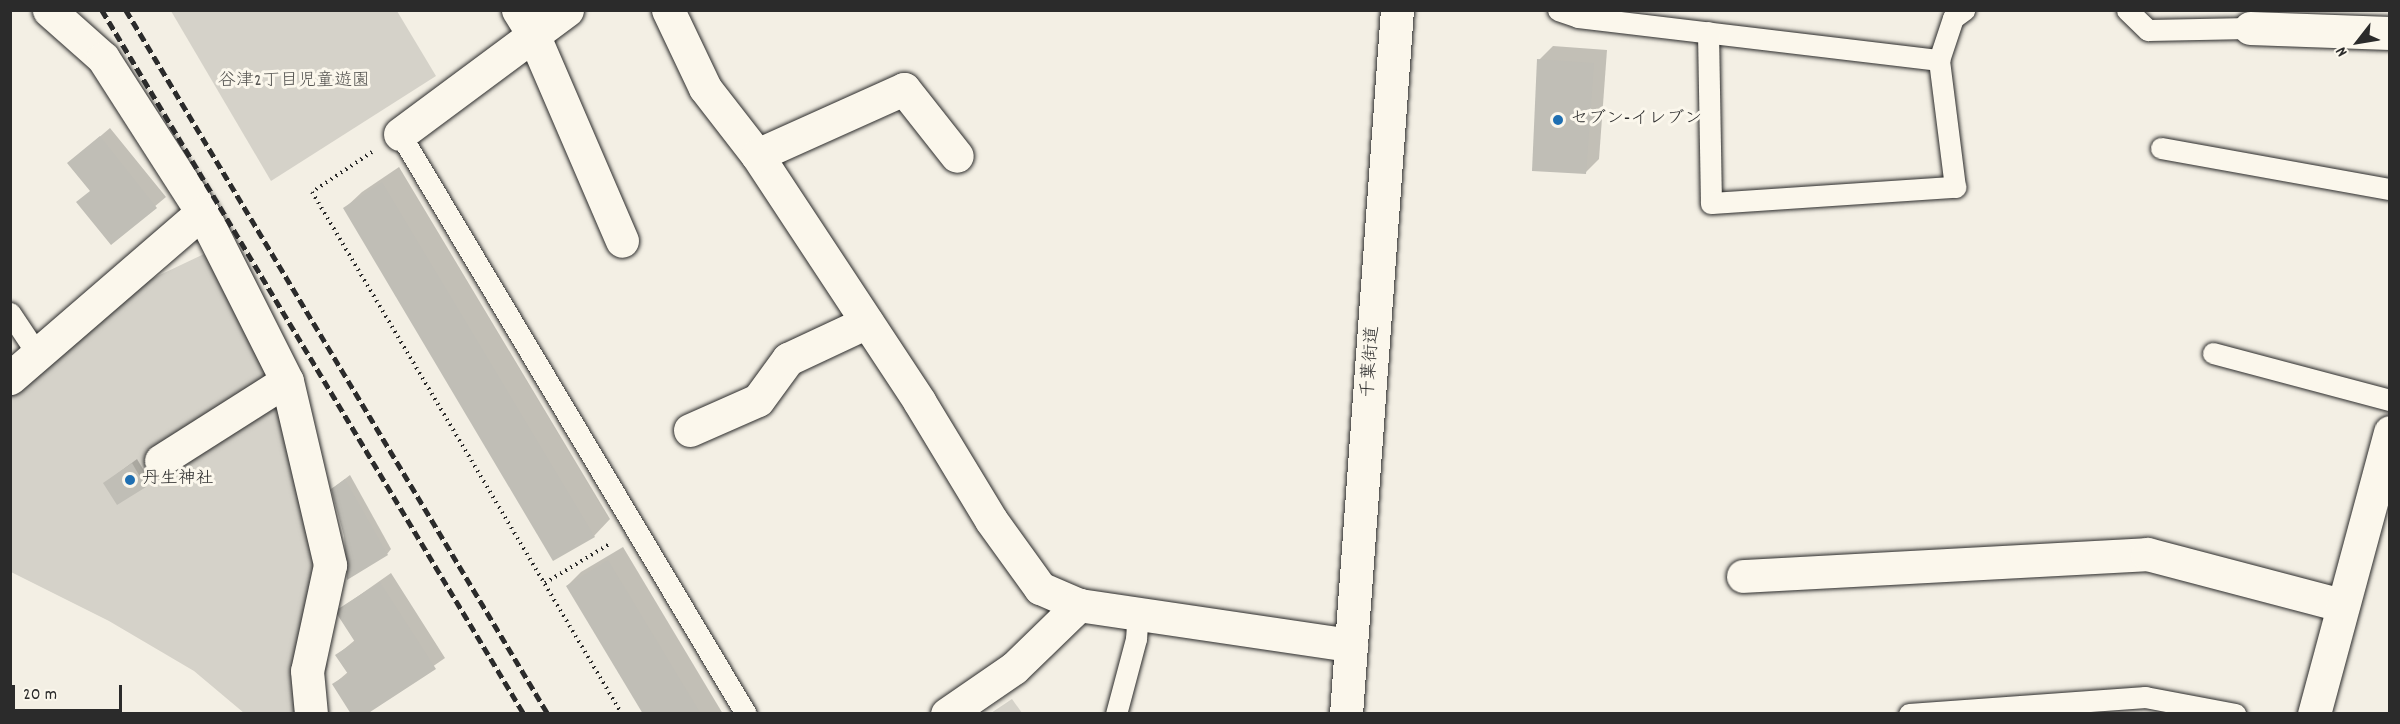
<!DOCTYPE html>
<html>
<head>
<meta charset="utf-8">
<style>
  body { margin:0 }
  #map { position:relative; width:2400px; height:724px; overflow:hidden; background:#f3efe4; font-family:Dekko,"Klee One",sans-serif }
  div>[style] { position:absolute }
  .green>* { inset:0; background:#d5d2c9 }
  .shadow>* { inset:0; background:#0003 }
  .building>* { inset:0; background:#c0beb6 }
  .path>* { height:4px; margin-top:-2px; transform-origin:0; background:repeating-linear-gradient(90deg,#2b2b2b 0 1.5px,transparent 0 6px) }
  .roads { filter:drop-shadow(0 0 2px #2b2b2b) drop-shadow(0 0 2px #2b2b2b) }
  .service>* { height:21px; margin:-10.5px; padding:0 10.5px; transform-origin:10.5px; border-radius:10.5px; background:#fbf7ec }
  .pedestrian>* { height:32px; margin:-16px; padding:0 16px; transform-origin:16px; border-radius:16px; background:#fbf7ec }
  .minor>* { height:33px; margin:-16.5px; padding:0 16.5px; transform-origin:16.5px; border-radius:16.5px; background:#fbf7ec }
  .tertiary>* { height:33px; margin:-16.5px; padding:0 16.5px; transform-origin:16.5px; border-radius:16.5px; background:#fbf7ec }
  .trunk>* { height:33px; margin:-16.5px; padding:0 16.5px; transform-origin:16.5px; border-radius:16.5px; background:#fbf7ec }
  .rail>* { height:4.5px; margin-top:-2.25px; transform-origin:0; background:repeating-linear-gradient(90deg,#2b2b2b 0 9px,transparent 0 13.5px) }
  .dots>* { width:16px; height:16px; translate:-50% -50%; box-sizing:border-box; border:3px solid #fbf7ec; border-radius:50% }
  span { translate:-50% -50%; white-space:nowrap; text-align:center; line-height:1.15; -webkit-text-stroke:6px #fbf7ec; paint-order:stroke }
  .park-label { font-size:18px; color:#565552 }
  .poi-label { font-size:18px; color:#2b2b2b }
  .left { translate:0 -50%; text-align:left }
  .street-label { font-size:18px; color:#2b2b2b }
  .frame { position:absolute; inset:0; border:12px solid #2b2b2b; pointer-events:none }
  .north { position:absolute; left:2328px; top:12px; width:60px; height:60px; -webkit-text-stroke:4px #fbf7ec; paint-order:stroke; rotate:239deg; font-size:16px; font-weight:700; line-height:24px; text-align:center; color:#2b2b2b }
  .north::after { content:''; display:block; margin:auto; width:21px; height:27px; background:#2b2b2b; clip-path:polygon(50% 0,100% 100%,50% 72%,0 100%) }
  .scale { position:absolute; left:12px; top:685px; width:110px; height:27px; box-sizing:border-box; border:3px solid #2b2b2b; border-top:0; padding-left:8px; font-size:18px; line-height:21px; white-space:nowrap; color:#2b2b2b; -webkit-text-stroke:4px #fbf7ec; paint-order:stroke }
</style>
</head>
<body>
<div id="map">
  <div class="green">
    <div style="clip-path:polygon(171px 11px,397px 11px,436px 76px,271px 181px)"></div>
    <div style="clip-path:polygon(204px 254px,316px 447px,313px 554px,328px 666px,312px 713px,244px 713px,194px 671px,109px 621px,11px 572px,10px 392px,145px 282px)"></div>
    <div style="clip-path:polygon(1012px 699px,1022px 713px,991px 713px)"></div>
  </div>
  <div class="shadow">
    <div style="clip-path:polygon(1553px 46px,1607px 50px,1599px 159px,1585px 173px,1539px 60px)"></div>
    <div style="clip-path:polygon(110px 128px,166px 197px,111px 243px,91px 190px,69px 163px)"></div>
    <div style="clip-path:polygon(399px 167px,610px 519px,594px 536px,345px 208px,362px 192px)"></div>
    <div style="clip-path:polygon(137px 459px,150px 481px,117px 503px,105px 483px)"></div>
    <div style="clip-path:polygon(350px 475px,391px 549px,387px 554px,346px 536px,332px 489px)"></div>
    <div style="clip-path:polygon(623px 547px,723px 714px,644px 714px,567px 586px,581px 572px)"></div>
    <div style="clip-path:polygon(391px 573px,445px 658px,364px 714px,334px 684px,348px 672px,337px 655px,355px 640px,337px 611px)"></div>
  </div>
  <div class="building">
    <div style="clip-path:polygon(1537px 59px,1594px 63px,1586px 174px,1532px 171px)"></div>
    <div style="clip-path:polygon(100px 136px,157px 208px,111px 245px,76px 202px,90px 191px,67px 163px)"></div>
    <div style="clip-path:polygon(382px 182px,595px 537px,553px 561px,343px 208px)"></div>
    <div style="clip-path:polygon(132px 463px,146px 487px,117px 505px,103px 483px)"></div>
    <div style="clip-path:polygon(345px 479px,388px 555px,347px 580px,344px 536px,331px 489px)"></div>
    <div style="clip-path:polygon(608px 560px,701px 714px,643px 714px,566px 586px)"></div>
    <div style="clip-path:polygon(380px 582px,436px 669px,367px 714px,351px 714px,332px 684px,348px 674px,335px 655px,355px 642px,335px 611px)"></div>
  </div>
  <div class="path">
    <div style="left:372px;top:152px;width:72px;rotate:146.3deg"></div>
    <div style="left:312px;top:192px;width:607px;rotate:59.3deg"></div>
    <div style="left:545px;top:583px;width:77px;rotate:-31.2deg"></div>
  </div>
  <div class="roads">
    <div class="service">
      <div style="left:1558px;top:10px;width:21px;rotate:19deg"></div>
      <div style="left:1578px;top:17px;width:364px;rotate:6.8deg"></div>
      <div style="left:2127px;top:10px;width:29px;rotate:44deg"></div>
      <div style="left:2148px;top:30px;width:102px;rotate:-1.1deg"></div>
      <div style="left:1708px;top:32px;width:171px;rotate:89deg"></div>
      <div style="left:1711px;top:203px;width:245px;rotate:-3.8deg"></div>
      <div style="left:1955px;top:187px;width:128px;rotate:-97.2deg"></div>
      <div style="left:1939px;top:60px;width:44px;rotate:-71.6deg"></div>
      <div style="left:1953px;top:18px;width:14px;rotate:-36deg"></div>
      <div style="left:400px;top:134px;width:675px;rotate:59.18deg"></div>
      <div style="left:2161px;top:148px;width:233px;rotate:10.2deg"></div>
      <div style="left:10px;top:313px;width:50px;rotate:56.3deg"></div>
      <div style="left:2213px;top:353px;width:183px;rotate:14.9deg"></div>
      <div style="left:1116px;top:714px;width:78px;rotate:-75.1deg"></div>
      <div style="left:1136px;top:639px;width:28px;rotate:-86deg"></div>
      <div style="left:1909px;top:714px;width:237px;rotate:-4.1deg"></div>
      <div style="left:2145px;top:697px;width:92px;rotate:10.7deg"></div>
    </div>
    <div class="pedestrian">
      <div style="left:161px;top:461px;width:149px;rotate:-32.4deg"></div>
    </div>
    <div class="minor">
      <div style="left:49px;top:10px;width:72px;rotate:41.6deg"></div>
      <div style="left:103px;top:58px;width:183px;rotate:57.3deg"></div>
      <div style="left:202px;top:212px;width:189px;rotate:63.3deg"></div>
      <div style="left:287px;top:381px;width:189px;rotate:76.8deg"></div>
      <div style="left:330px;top:565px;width:108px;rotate:102.2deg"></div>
      <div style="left:307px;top:671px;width:43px;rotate:84.7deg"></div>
      <div style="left:518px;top:10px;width:28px;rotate:58deg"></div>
      <div style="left:533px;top:34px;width:225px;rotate:66.7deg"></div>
      <div style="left:668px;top:10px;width:86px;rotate:64.6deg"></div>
      <div style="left:705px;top:88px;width:85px;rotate:52.2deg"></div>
      <div style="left:757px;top:155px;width:295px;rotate:56.6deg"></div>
      <div style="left:919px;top:401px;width:139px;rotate:58.8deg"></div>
      <div style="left:991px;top:520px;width:84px;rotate:54.2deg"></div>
      <div style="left:1040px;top:588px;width:43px;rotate:23.6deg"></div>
      <div style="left:1079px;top:605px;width:275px;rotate:8.4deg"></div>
      <div style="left:2250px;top:28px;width:140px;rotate:2deg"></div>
      <div style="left:400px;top:134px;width:208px;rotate:-36.6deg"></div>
      <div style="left:757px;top:155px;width:161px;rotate:-24.2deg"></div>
      <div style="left:904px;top:89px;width:85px;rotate:51.7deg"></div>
      <div style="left:690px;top:430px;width:74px;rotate:-23.8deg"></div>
      <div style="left:758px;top:400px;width:51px;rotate:-53.8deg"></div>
      <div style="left:788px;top:359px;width:87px;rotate:-25.1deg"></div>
      <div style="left:1743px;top:576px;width:405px;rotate:-3.1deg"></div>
      <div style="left:2147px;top:554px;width:201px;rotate:14.7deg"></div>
      <div style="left:947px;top:714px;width:81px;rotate:-34.5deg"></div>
      <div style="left:1014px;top:668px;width:91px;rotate:-44.1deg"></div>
      <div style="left:2314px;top:714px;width:292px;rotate:-74.9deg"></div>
    </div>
    <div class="tertiary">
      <div style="left:10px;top:378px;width:254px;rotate:-40.8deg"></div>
    </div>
    <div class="trunk">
      <div style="left:1346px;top:714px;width:706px;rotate:-85.86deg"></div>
    </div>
  </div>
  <div class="rail">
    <div style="left:102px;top:10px;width:821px;rotate:59.06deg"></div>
    <div style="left:126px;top:10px;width:821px;rotate:59.06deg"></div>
  </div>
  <div class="dots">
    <div style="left:1558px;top:120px;background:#1f6fb2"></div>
    <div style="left:130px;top:480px;background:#1f6fb2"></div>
  </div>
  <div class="park-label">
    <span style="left:294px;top:82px">谷津2丁目児童遊園</span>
  </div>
  <div class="poi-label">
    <span class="left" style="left:1570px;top:120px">セブン-イレブン</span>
    <span class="left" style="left:142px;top:480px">丹生神社</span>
  </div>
  <div class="street-label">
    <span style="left:1372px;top:362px;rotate:-86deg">千葉街道</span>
  </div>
  <div class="frame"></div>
  <div class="north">N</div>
  <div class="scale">20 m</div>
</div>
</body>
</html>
